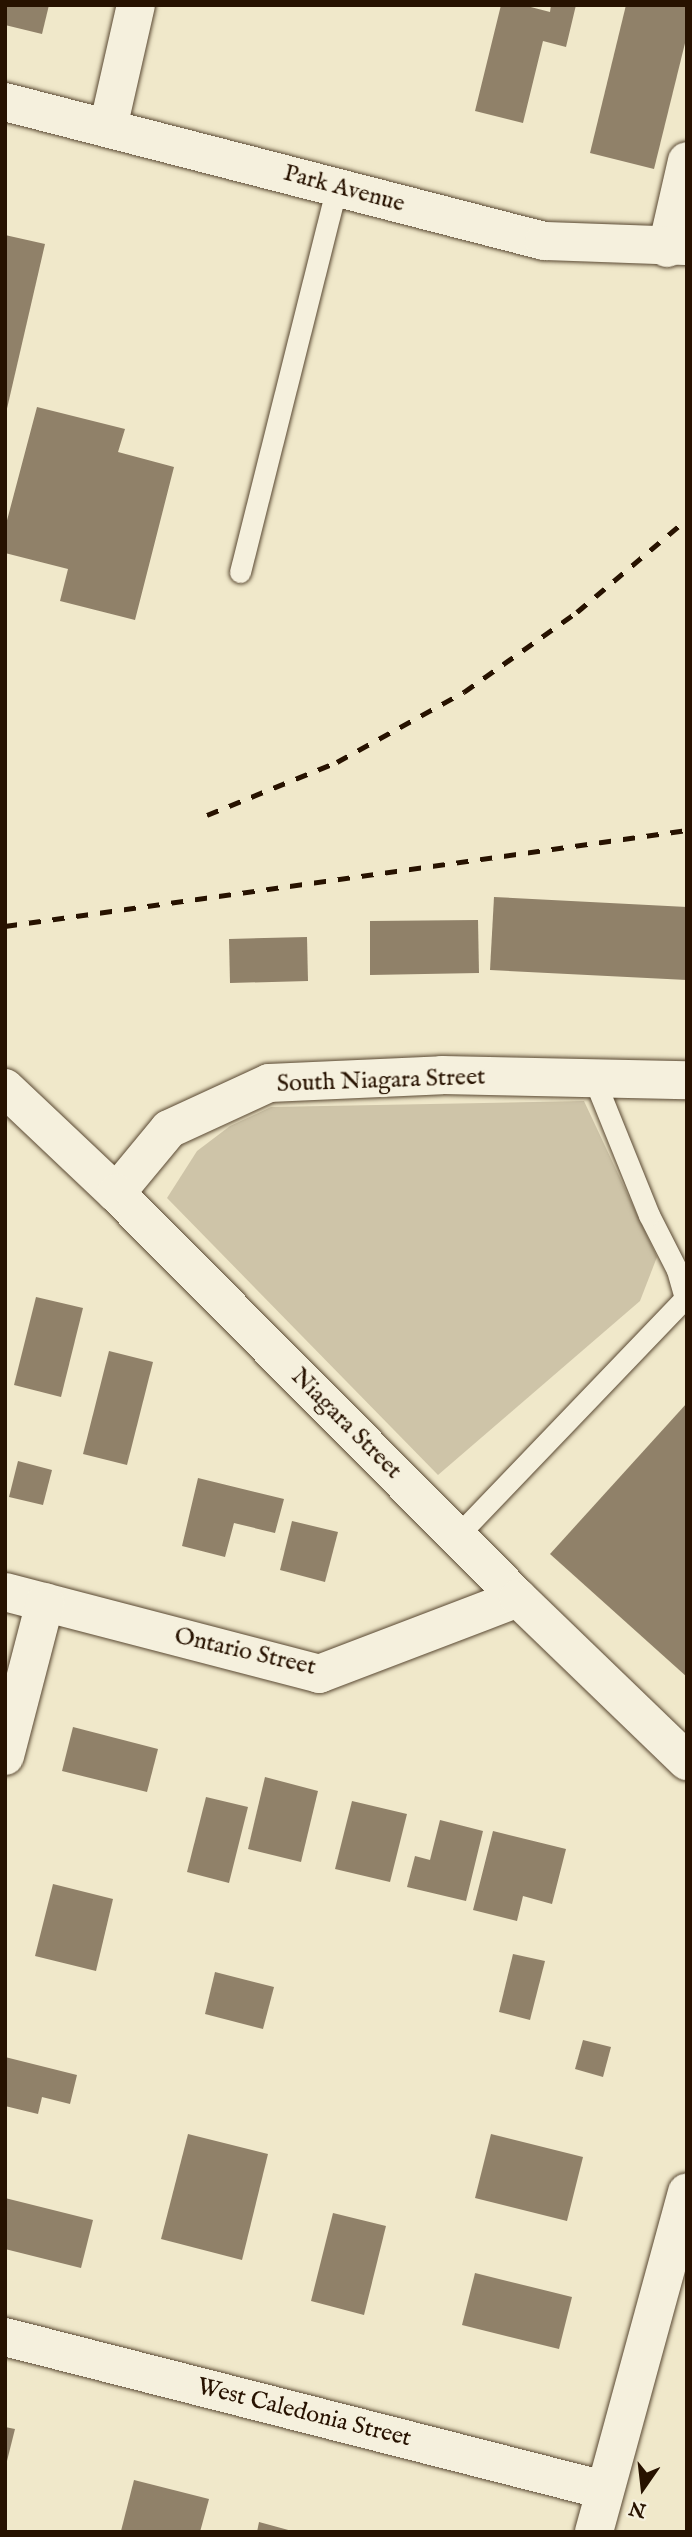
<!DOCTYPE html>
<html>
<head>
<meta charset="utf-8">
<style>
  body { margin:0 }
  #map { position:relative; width:692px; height:2537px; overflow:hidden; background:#f0e8ca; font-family:"IM FELL English",serif }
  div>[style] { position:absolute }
  .green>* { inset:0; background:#cec4a8 }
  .building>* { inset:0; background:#908169 }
  .roads { filter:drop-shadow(0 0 2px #594832) drop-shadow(0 0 2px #594832) }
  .lane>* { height:21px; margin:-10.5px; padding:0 10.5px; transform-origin:10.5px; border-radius:10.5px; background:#f5f0dd }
  .street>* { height:38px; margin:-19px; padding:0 19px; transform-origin:19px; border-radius:19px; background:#f5f0dd }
  .secondary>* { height:38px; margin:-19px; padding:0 19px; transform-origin:19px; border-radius:19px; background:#f5f0dd }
  .rail>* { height:5px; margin-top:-2.5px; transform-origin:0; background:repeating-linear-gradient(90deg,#271200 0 12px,transparent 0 24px) }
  span { translate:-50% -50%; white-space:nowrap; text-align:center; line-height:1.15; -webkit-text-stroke:5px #f5f0dd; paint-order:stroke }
  .street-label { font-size:24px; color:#271200 }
  .frame { position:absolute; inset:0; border:7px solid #271200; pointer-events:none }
  .north { position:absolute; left:608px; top:2453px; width:70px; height:70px; -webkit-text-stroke:5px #f5f0dd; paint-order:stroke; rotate:194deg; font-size:19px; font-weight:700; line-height:28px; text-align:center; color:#271200 }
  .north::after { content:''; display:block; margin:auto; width:24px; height:32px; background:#271200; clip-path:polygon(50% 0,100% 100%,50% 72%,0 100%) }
</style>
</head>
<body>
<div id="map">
  <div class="green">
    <div style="clip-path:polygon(584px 1101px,657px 1257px,640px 1301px,438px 1475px,167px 1198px,197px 1151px,230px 1126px,271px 1107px)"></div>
  </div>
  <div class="building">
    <div style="clip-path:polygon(5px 5px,49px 5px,42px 34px,5px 25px)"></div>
    <div style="clip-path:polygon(501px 5px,523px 5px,550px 12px,551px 5px,576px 5px,566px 47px,543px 41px,523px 123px,475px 111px)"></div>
    <div style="clip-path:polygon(626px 5px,687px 5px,687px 35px,654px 169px,590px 153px)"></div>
    <div style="clip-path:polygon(5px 235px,45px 244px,6px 413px,5px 413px)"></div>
    <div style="clip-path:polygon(37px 407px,125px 429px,118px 452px,174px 467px,135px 620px,60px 601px,68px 569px,5px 553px,5px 528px)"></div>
    <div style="clip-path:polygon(494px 897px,687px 907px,687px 980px,490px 970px)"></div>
    <div style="clip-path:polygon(478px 920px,479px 973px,370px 975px,370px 921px)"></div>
    <div style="clip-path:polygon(307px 937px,308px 981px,230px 983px,229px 939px)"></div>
    <div style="clip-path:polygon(36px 1297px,83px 1308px,61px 1397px,14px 1385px)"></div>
    <div style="clip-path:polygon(109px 1351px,153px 1362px,127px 1465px,83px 1454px)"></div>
    <div style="clip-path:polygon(687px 1403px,687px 1677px,550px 1554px)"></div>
    <div style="clip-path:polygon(18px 1461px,52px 1470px,43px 1505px,9px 1497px)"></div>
    <div style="clip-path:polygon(198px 1478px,284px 1499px,275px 1533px,234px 1523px,225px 1557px,182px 1546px)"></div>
    <div style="clip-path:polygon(292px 1521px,338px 1532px,325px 1582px,280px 1570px)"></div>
    <div style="clip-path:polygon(73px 1727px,158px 1749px,147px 1792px,62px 1771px)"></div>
    <div style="clip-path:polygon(265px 1777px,318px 1791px,301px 1862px,248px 1849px)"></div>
    <div style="clip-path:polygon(206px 1797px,248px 1807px,229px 1883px,187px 1872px)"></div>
    <div style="clip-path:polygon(352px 1801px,407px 1814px,390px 1882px,335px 1869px)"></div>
    <div style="clip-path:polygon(440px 1820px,483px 1831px,466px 1901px,407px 1887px,415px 1856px,430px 1860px)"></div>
    <div style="clip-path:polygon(493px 1831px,566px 1849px,552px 1904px,523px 1896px,517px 1921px,473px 1910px)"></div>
    <div style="clip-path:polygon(53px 1884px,113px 1899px,96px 1971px,35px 1956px)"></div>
    <div style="clip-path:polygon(513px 1954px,545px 1961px,530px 2020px,499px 2012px)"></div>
    <div style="clip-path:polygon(215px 1972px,274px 1987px,263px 2029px,205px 2014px)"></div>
    <div style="clip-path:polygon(583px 2040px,611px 2047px,603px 2077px,575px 2069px)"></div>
    <div style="clip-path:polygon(5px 2057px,77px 2075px,70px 2104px,42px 2097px,38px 2114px,5px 2106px)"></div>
    <div style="clip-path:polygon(188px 2134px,268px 2154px,242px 2260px,161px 2239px)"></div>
    <div style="clip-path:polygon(491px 2134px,583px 2157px,567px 2221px,475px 2198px)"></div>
    <div style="clip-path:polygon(5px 2198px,93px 2220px,81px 2268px,5px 2249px)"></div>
    <div style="clip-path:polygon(333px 2213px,386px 2226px,364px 2315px,311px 2301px)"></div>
    <div style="clip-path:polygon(475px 2273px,572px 2297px,559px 2349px,462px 2325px)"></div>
    <div style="clip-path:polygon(5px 2427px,15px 2429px,6px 2465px,5px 2464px)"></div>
    <div style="clip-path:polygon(134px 2480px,209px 2499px,200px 2532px,121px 2531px)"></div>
    <div style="clip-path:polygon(259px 2522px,292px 2531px,292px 2532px,257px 2532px)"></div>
  </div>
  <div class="roads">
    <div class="lane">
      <div style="left:240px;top:572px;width:397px;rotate:-75.9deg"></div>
      <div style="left:457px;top:1536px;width:330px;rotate:-46.2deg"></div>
      <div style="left:685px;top:1298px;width:29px;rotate:-106deg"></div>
      <div style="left:677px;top:1270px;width:62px;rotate:-117deg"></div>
      <div style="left:649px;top:1215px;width:147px;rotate:-112deg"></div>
    </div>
    <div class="street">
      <div style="left:108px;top:128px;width:126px;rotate:-77.2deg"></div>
      <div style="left:667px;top:248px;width:89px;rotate:-77.1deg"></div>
      <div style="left:116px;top:1193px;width:83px;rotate:-50.4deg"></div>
      <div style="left:169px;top:1129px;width:110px;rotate:-24.7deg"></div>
      <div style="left:269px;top:1083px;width:173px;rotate:-2.6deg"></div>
      <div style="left:442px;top:1075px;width:245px;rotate:1.2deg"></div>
      <div style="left:5px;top:1592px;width:325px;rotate:14.6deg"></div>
      <div style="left:319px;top:1674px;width:213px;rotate:-20.9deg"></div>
      <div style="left:5px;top:1756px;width:159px;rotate:-75.4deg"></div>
      <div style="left:5px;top:2337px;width:618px;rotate:14.33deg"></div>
      <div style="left:594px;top:2532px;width:352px;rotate:-74.7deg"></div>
    </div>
    <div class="secondary">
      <div style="left:5px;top:102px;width:557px;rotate:14.46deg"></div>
      <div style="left:544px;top:241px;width:143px;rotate:2deg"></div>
      <div style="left:5px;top:1088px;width:153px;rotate:43.4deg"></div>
      <div style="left:116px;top:1193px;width:571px;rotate:45.21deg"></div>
      <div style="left:518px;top:1598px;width:235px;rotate:44deg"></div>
    </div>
  </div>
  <div class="rail">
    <div style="left:207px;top:815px;width:140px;rotate:-22.2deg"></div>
    <div style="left:337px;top:762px;width:145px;rotate:-28.9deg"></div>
    <div style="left:464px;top:692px;width:138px;rotate:-35.3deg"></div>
    <div style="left:577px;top:612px;width:144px;rotate:-40.2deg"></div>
    <div style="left:5px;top:926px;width:689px;rotate:-8.01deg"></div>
  </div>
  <div class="street-label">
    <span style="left:344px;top:189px;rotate:15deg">Park Avenue</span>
    <span style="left:381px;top:1081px;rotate:-2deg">South Niagara Street</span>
    <span style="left:346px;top:1424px;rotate:45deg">Niagara Street</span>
    <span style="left:245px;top:1652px;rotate:13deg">Ontario Street</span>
    <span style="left:304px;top:2413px;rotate:14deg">West Caledonia Street</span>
  </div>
  <div class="frame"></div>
  <div class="north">N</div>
</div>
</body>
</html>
